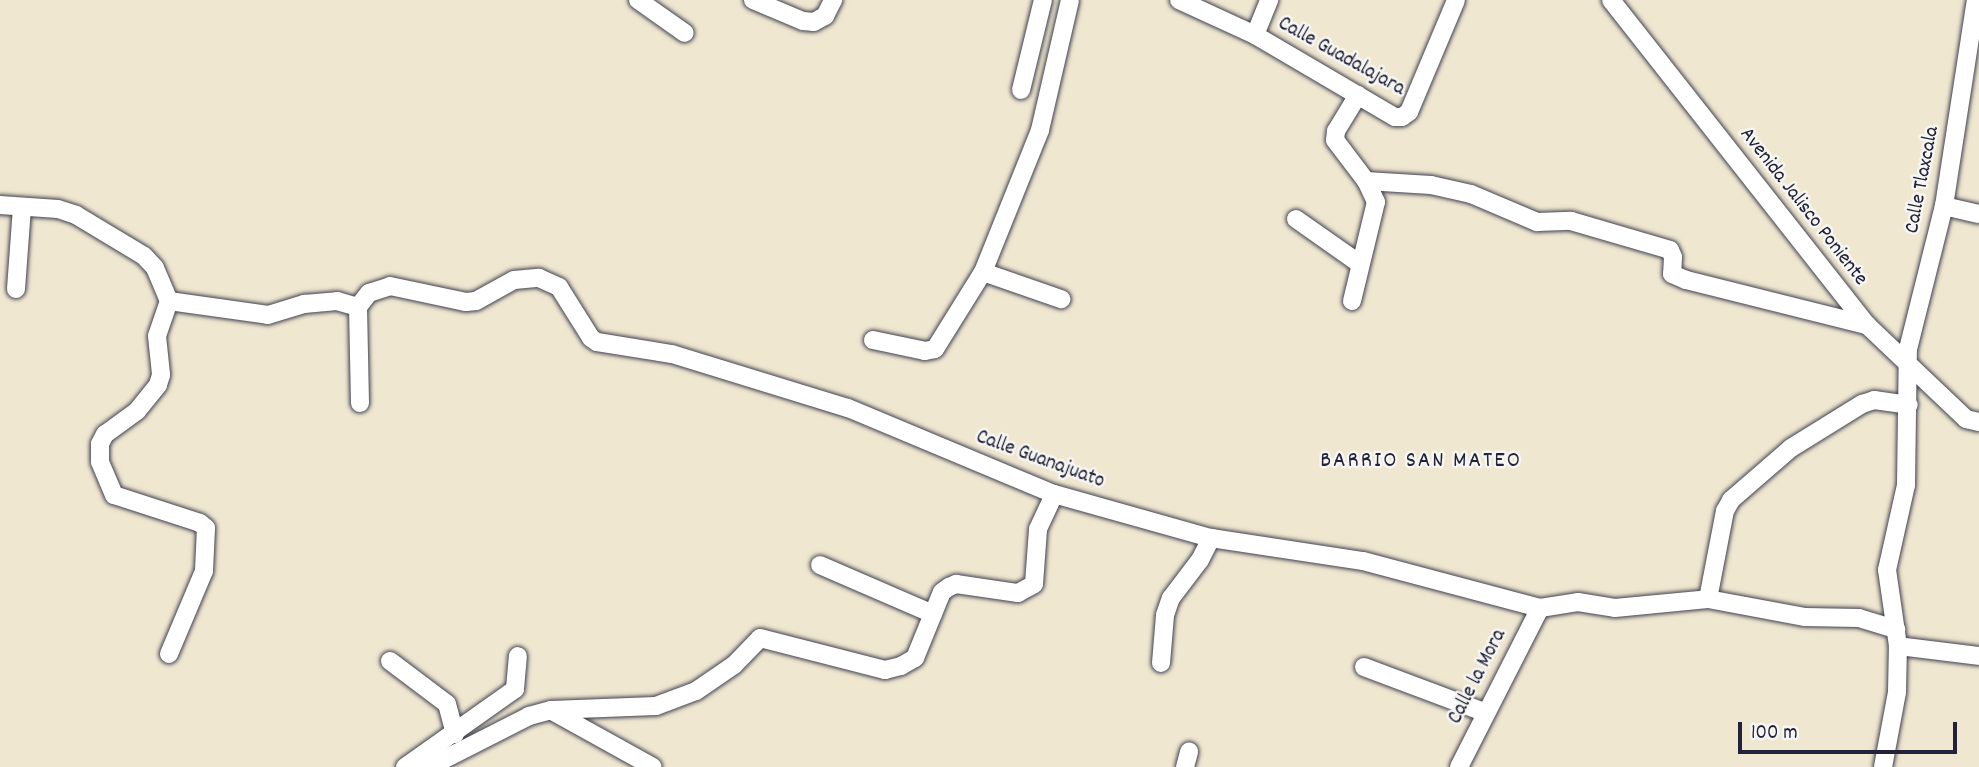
<!DOCTYPE html>
<html>
<head>
<meta charset="utf-8">
<style>
  body { margin:0 }
  #map { position:relative; width:1979px; height:767px; overflow:hidden; background:#efe7d0; font-family:Dekko,sans-serif }
  div>[style] { position:absolute }
  .roads { filter:drop-shadow(0 0 2px #414051) drop-shadow(0 0 2px #414051) }
  .minor>* { height:18px; margin:-9px; padding:0 9px; transform-origin:9px; border-radius:9px; background:#fff }
  span { translate:-50% -50%; white-space:nowrap; text-align:center; line-height:1.15; -webkit-text-stroke:5px #f6f6f2; paint-order:stroke }
  .street-label { font-size:21px; color:#22223b }
  .neighbourhood-label { font-size:23px; color:#22223b; letter-spacing:2px }
  .scale { position:absolute; left:1738px; top:722px; width:219px; height:32px; box-sizing:border-box; border:4px solid #22223b; border-top:0; padding-left:9px; font-size:21px; line-height:24px; white-space:nowrap; color:#22223b; -webkit-text-stroke:5px #f6f6f2; paint-order:stroke }
</style>
</head>
<body>
<div id="map">
  <div class="roads">
    <div class="minor">
      <div style="left:638px;top:0;width:57px;rotate:35.1deg"></div>
      <div style="left:753px;top:0;width:54px;rotate:22.8deg"></div>
      <div style="left:803px;top:21px;width:11px;rotate:5deg"></div>
      <div style="left:814px;top:22px;width:13px;rotate:-29deg"></div>
      <div style="left:825px;top:16px;width:18px;rotate:-63deg"></div>
      <div style="left:1179px;top:0;width:84px;rotate:24.7deg"></div>
      <div style="left:1255px;top:35px;width:162px;rotate:30.4deg"></div>
      <div style="left:1395px;top:117px;width:7px"></div>
      <div style="left:1402px;top:117px;width:9px;rotate:-36deg"></div>
      <div style="left:1409px;top:112px;width:121px;rotate:-67.2deg"></div>
      <div style="left:1611px;top:0;width:414px;rotate:51.8deg"></div>
      <div style="left:1867px;top:325px;width:137px;rotate:43.5deg"></div>
      <div style="left:1966px;top:419px;width:13px;rotate:13deg"></div>
      <div style="left:1255px;top:35px;width:38px;rotate:-68deg"></div>
      <div style="left:1021px;top:90px;width:93px;rotate:-76.3deg"></div>
      <div style="left:1358px;top:95px;width:42px;rotate:121.4deg"></div>
      <div style="left:1336px;top:131px;width:9px;rotate:96deg"></div>
      <div style="left:1335px;top:140px;width:51px;rotate:52.9deg"></div>
      <div style="left:1366px;top:181px;width:65px;rotate:3.5deg"></div>
      <div style="left:1431px;top:185px;width:41px;rotate:12.7deg"></div>
      <div style="left:1471px;top:194px;width:72px;rotate:23deg"></div>
      <div style="left:1537px;top:222px;width:34px;rotate:-2deg"></div>
      <div style="left:1571px;top:221px;width:103px;rotate:16.3deg"></div>
      <div style="left:1670px;top:250px;width:8px;rotate:67deg"></div>
      <div style="left:1673px;top:257px;width:17px;rotate:93deg"></div>
      <div style="left:1672px;top:274px;width:15px;rotate:23deg"></div>
      <div style="left:1686px;top:280px;width:187px;rotate:14deg"></div>
      <div style="left:0;top:205px;width:58px;rotate:3.9deg"></div>
      <div style="left:58px;top:209px;width:19px;rotate:18deg"></div>
      <div style="left:76px;top:215px;width:79px;rotate:31.1deg"></div>
      <div style="left:144px;top:256px;width:16px;rotate:47deg"></div>
      <div style="left:155px;top:268px;width:36px;rotate:67deg"></div>
      <div style="left:169px;top:301px;width:100px;rotate:8deg"></div>
      <div style="left:268px;top:315px;width:38px;rotate:-17deg"></div>
      <div style="left:304px;top:304px;width:33px;rotate:-5deg"></div>
      <div style="left:337px;top:301px;width:22px;rotate:16deg"></div>
      <div style="left:358px;top:307px;width:18px;rotate:-52deg"></div>
      <div style="left:369px;top:293px;width:22px;rotate:-18deg"></div>
      <div style="left:390px;top:286px;width:78px;rotate:11.9deg"></div>
      <div style="left:466px;top:302px;width:10px;rotate:-6deg"></div>
      <div style="left:476px;top:301px;width:43px;rotate:-28.9deg"></div>
      <div style="left:514px;top:280px;width:25px;rotate:-5deg"></div>
      <div style="left:539px;top:278px;width:22px;rotate:24deg"></div>
      <div style="left:559px;top:287px;width:60px;rotate:57.9deg"></div>
      <div style="left:591px;top:338px;width:7px;rotate:34deg"></div>
      <div style="left:597px;top:342px;width:76px;rotate:9.1deg"></div>
      <div style="left:672px;top:354px;width:184px;rotate:17.1deg"></div>
      <div style="left:848px;top:408px;width:223px;rotate:22.7deg"></div>
      <div style="left:1054px;top:494px;width:163px;rotate:15.7deg"></div>
      <div style="left:1211px;top:538px;width:154px;rotate:8.6deg"></div>
      <div style="left:1363px;top:561px;width:183px;rotate:14.9deg"></div>
      <div style="left:1540px;top:608px;width:38px;rotate:-9deg"></div>
      <div style="left:1578px;top:602px;width:37px;rotate:9deg"></div>
      <div style="left:1615px;top:608px;width:93px;rotate:-5.5deg"></div>
      <div style="left:1708px;top:599px;width:99px;rotate:10.5deg"></div>
      <div style="left:1805px;top:617px;width:54px;rotate:1.1deg"></div>
      <div style="left:1859px;top:618px;width:39px;rotate:17deg"></div>
      <div style="left:1944px;top:206px;width:36px;rotate:13deg"></div>
      <div style="left:1296px;top:219px;width:78px;rotate:35.1deg"></div>
      <div style="left:983px;top:272px;width:83px;rotate:19.1deg"></div>
      <div style="left:16px;top:289px;width:82px;rotate:-85.8deg"></div>
      <div style="left:169px;top:301px;width:37px;rotate:109deg"></div>
      <div style="left:157px;top:336px;width:39px;rotate:84deg"></div>
      <div style="left:161px;top:375px;width:10px;rotate:107deg"></div>
      <div style="left:158px;top:385px;width:33px;rotate:129deg"></div>
      <div style="left:137px;top:411px;width:39px;rotate:144deg"></div>
      <div style="left:105px;top:434px;width:11px;rotate:117deg"></div>
      <div style="left:100px;top:444px;width:18px;rotate:90deg"></div>
      <div style="left:100px;top:462px;width:36px;rotate:67deg"></div>
      <div style="left:114px;top:495px;width:90px;rotate:18deg"></div>
      <div style="left:200px;top:523px;width:8px;rotate:40deg"></div>
      <div style="left:206px;top:528px;width:43px;rotate:92.7deg"></div>
      <div style="left:204px;top:571px;width:90px;rotate:112.9deg"></div>
      <div style="left:1352px;top:301px;width:102px;rotate:-76.4deg"></div>
      <div style="left:1376px;top:202px;width:23px;rotate:-115deg"></div>
      <div style="left:358px;top:307px;width:96px;rotate:88.8deg"></div>
      <div style="left:873px;top:340px;width:53px;rotate:11.9deg"></div>
      <div style="left:925px;top:351px;width:10px;rotate:-11deg"></div>
      <div style="left:935px;top:349px;width:91px;rotate:-58.1deg"></div>
      <div style="left:983px;top:272px;width:153px;rotate:-68.1deg"></div>
      <div style="left:1040px;top:130px;width:133px;rotate:-77deg"></div>
      <div style="left:820px;top:565px;width:123px;rotate:23.4deg"></div>
      <div style="left:1708px;top:599px;width:90px;rotate:-79.1deg"></div>
      <div style="left:1725px;top:511px;width:13px;rotate:-61deg"></div>
      <div style="left:1731px;top:500px;width:79px;rotate:-40.9deg"></div>
      <div style="left:1791px;top:448px;width:84px;rotate:-31.8deg"></div>
      <div style="left:1862px;top:404px;width:13px;rotate:-18deg"></div>
      <div style="left:1874px;top:400px;width:35px;rotate:8deg"></div>
      <div style="left:1898px;top:646px;width:82px;rotate:7deg"></div>
      <div style="left:390px;top:661px;width:71px;rotate:37deg"></div>
      <div style="left:447px;top:704px;width:31px;rotate:75deg"></div>
      <div style="left:1161px;top:663px;width:48px;rotate:-85.2deg"></div>
      <div style="left:1165px;top:615px;width:18px;rotate:-71deg"></div>
      <div style="left:1171px;top:598px;width:48px;rotate:-52.7deg"></div>
      <div style="left:1200px;top:560px;width:25px;rotate:-63deg"></div>
      <div style="left:1364px;top:667px;width:128px;rotate:20.6deg"></div>
      <div style="left:552px;top:711px;width:115px;rotate:29deg"></div>
      <div style="left:405px;top:767px;width:135px;rotate:-35.3deg"></div>
      <div style="left:515px;top:689px;width:33px;rotate:-85deg"></div>
      <div style="left:429px;top:767px;width:112px;rotate:-27deg"></div>
      <div style="left:529px;top:716px;width:23px;rotate:-15deg"></div>
      <div style="left:551px;top:710px;width:105px;rotate:-2.2deg"></div>
      <div style="left:656px;top:706px;width:43px;rotate:-20.6deg"></div>
      <div style="left:696px;top:691px;width:46px;rotate:-34.4deg"></div>
      <div style="left:734px;top:665px;width:37px;rotate:-46deg"></div>
      <div style="left:760px;top:638px;width:129px;rotate:14.4deg"></div>
      <div style="left:885px;top:670px;width:16px;rotate:-14deg"></div>
      <div style="left:901px;top:666px;width:16px;rotate:-30deg"></div>
      <div style="left:915px;top:658px;width:71px;rotate:-67.8deg"></div>
      <div style="left:942px;top:592px;width:9px;rotate:-36deg"></div>
      <div style="left:949px;top:587px;width:8px;rotate:-23deg"></div>
      <div style="left:956px;top:584px;width:63px;rotate:8.3deg"></div>
      <div style="left:1018px;top:593px;width:18px;rotate:-29deg"></div>
      <div style="left:1034px;top:584px;width:55px;rotate:-85.8deg"></div>
      <div style="left:1038px;top:529px;width:38px;rotate:-65deg"></div>
      <div style="left:1185px;top:767px;width:16px;rotate:-75deg"></div>
      <div style="left:1459px;top:767px;width:178px;rotate:-63deg"></div>
      <div style="left:1883px;top:767px;width:76px;rotate:-79.4deg"></div>
      <div style="left:1897px;top:692px;width:46px;rotate:-88.8deg"></div>
      <div style="left:1898px;top:646px;width:77px;rotate:-98.2deg"></div>
      <div style="left:1887px;top:570px;width:87px;rotate:-77.4deg"></div>
      <div style="left:1906px;top:485px;width:136px;rotate:-89.2deg"></div>
      <div style="left:1908px;top:349px;width:147px;rotate:-75.9deg"></div>
      <div style="left:1944px;top:206px;width:208px;rotate:-81.2deg"></div>
    </div>
  </div>
  <div class="street-label">
    <span style="left:1341px;top:57px;rotate:29deg">Calle Guadalajara</span>
    <span style="left:1923px;top:180px;rotate:-79deg">Calle Tlaxcala</span>
    <span style="left:1803px;top:207px;rotate:52deg">Avenida Jalisco Poniente</span>
    <span style="left:1040px;top:460px;rotate:20deg">Calle Guanajuato</span>
    <span style="left:1478px;top:677px;rotate:-63deg">Calle la Mora</span>
  </div>
  <div class="neighbourhood-label">
    <span style="left:1421px;top:462px">BARRIO SAN MATEO</span>
  </div>
  <div class="scale">100 m</div>
</div>
</body>
</html>
